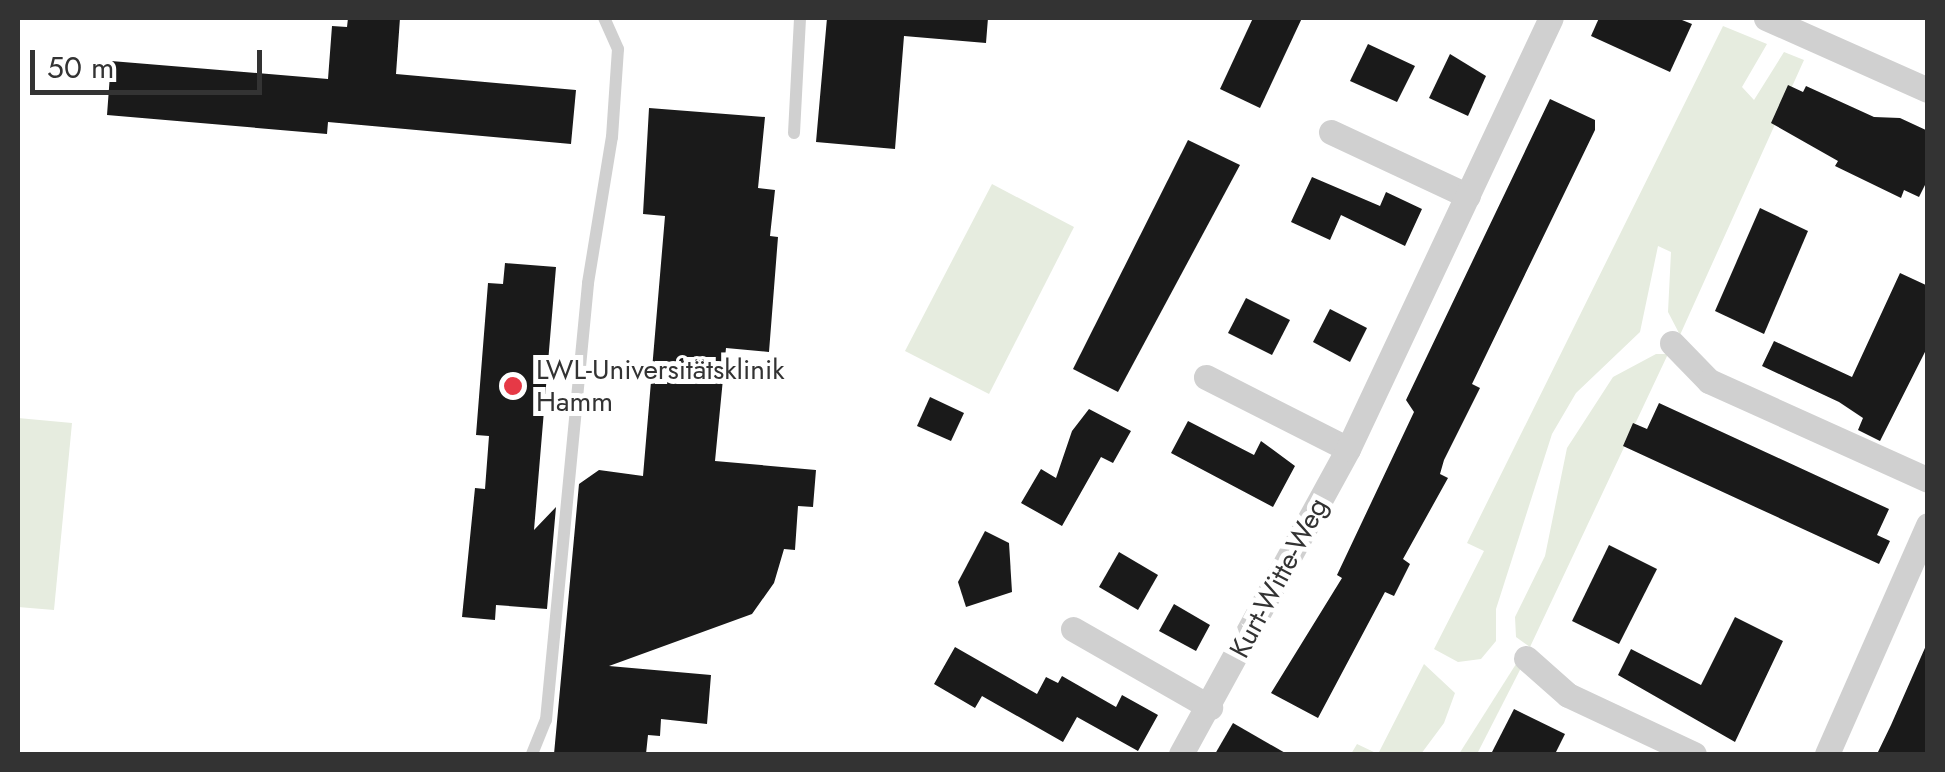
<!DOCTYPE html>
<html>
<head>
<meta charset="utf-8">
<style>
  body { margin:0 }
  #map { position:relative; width:1945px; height:772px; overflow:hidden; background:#fff; font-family:Jost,sans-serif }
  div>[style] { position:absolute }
  .green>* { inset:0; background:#e6ecdf }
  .building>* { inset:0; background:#1a1a1a }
  .lane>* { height:12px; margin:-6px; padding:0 6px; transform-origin:6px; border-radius:6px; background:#d0d0d0 }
  .street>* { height:25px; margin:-12.5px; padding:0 12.5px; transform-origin:12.5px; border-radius:12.5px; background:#d0d0d0 }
  .dots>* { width:28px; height:28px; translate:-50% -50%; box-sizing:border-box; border:5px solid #fff; border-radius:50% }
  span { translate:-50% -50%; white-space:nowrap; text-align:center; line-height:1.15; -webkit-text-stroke:10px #fff; paint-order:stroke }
  .poi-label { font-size:28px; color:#333 }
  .left { translate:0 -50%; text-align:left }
  .street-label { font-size:28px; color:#333 }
  .frame { position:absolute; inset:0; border:20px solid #333; pointer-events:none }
  .scale { position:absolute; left:30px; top:50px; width:232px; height:45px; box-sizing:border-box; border:5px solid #333; border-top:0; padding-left:12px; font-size:30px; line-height:35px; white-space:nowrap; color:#333; -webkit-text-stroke:8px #fff; paint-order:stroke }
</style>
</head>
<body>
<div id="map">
  <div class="green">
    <div style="clip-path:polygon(1723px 26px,1767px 44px,1742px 87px,1754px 100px,1784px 52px,1804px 60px,1680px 335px,1668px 312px,1671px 252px,1658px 246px,1640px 332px,1576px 393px,1552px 434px,1496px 609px,1496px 641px,1481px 659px,1458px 662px,1434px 649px,1484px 551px,1467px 543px)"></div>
    <div style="clip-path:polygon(992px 184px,1074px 227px,989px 394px,905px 351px)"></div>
    <div style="clip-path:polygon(1656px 354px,1668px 354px,1530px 647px,1516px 637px,1515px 617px,1545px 556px,1567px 448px,1613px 377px)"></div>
    <div style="clip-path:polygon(18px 418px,72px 423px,54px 610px,18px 607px)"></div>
    <div style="clip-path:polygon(1424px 664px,1455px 693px,1444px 723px,1421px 754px,1351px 754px,1357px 744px,1378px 754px)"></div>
    <div style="clip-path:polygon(1516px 664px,1522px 666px,1477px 754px,1459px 754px)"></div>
  </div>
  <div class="building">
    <div style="clip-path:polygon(348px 18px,400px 18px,396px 74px,576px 90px,571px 144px,328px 122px,327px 134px,107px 115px,111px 61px,328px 79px,332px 26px,347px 27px)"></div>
    <div style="clip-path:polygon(827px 18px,988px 18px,986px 43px,904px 36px,895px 149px,816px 142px)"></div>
    <div style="clip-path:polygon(1253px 18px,1302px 18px,1260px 108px,1220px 89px)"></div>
    <div style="clip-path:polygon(1599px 18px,1677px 18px,1692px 24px,1670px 72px,1591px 36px)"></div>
    <div style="clip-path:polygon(1368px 44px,1415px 66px,1397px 102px,1350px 81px)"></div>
    <div style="clip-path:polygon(1450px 54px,1486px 76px,1468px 116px,1429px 98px)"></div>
    <div style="clip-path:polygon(1788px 85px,1803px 92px,1806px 86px,1874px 117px,1900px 118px,1928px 131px,1928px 179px,1919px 197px,1904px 190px,1901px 198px,1835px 166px,1838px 161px,1771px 123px)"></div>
    <div style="clip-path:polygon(1550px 99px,1595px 120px,1595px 130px,1472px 384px,1480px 388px,1444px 460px,1440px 474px,1448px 478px,1403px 559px,1410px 564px,1394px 596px,1385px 592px,1318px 718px,1271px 693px,1342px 578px,1337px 575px,1414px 412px,1406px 400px)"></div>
    <div style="clip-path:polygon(649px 108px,765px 117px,758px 188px,775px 190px,770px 236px,778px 237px,769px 352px,726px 348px,715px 461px,816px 470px,813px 507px,798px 506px,795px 550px,784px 549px,774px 583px,752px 614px,609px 666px,711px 675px,707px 724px,661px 719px,660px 736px,648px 735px,646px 754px,554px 754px,579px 484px,599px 470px,643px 476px,665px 216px,643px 214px)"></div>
    <div style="clip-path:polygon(1188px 140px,1240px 165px,1118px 392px,1073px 369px)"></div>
    <div style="clip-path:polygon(1312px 177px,1380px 206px,1386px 192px,1422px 209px,1405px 246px,1341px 215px,1330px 240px,1291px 222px)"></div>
    <div style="clip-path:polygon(1760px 208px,1808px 231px,1764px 334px,1715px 311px)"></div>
    <div style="clip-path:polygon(505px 263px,556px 267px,534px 530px,556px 507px,547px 609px,496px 605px,495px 620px,462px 617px,475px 488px,485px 489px,489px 436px,476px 435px,488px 283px,503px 284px)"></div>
    <div style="clip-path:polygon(1900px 273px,1928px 286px,1928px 346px,1880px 441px,1858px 430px,1863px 418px,1839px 402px,1762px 366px,1774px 341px,1852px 377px)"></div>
    <div style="clip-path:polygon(1246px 298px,1290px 320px,1272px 355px,1228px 333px)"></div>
    <div style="clip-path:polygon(1330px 309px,1367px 328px,1350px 362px,1313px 342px)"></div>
    <div style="clip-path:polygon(930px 397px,964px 413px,951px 441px,917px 426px)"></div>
    <div style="clip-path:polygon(1659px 403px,1889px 509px,1877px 535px,1890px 541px,1879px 564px,1623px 446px,1633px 423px,1647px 429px)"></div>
    <div style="clip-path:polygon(1089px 409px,1131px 431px,1113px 463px,1101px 457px,1062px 526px,1021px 503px,1041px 469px,1056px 478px,1072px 431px)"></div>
    <div style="clip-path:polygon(1188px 421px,1254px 455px,1261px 441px,1295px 466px,1273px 507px,1171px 453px)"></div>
    <div style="clip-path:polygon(985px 531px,1009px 543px,1012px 592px,966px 607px,958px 582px)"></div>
    <div style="clip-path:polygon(1609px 545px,1657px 569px,1619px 644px,1572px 621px)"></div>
    <div style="clip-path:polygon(1119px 552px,1158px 575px,1138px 610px,1099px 587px)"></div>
    <div style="clip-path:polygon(1174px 604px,1210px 625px,1196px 651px,1159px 631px)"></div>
    <div style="clip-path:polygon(1735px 617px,1783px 641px,1735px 742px,1618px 675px,1631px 649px,1701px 685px)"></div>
    <div style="clip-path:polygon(1928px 641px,1928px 754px,1877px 754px,1891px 725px)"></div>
    <div style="clip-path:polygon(955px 647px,1037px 694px,1046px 677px,1058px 683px,1062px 676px,1116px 707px,1122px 695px,1158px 715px,1138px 751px,1077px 717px,1063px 742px,982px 696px,975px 708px,934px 684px)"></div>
    <div style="clip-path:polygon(1514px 709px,1565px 734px,1555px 754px,1491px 754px)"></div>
    <div style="clip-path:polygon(1233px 723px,1287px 754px,1215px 754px)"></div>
  </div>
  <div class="lane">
    <div style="left:794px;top:133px;width:115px;rotate:-87deg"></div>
    <div style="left:532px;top:754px;width:37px;rotate:-68deg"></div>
    <div style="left:546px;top:720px;width:439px;rotate:-84.5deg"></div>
    <div style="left:588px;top:283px;width:148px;rotate:-80.7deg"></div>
    <div style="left:612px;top:137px;width:88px;rotate:-86.1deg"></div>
    <div style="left:618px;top:49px;width:34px;rotate:-114deg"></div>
  </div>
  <div class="street">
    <div style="left:1766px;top:18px;width:177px;rotate:24deg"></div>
    <div style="left:1331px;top:132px;width:151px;rotate:25deg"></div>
    <div style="left:1672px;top:343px;width:53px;rotate:45.8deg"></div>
    <div style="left:1709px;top:381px;width:240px;rotate:24.3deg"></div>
    <div style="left:1206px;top:377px;width:159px;rotate:26.9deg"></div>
    <div style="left:1073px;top:629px;width:158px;rotate:29.7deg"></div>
    <div style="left:1526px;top:658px;width:56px;rotate:41.4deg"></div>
    <div style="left:1568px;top:695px;width:139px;rotate:25.1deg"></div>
    <div style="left:1181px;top:754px;width:348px;rotate:-61.3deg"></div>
    <div style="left:1348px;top:449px;width:476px;rotate:-64.8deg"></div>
    <div style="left:1827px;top:754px;width:250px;rotate:-66.2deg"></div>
  </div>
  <div class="dots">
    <div style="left:513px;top:386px;background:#e63946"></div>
  </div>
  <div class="poi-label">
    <span class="left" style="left:536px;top:386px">LWL-Universitätsklinik<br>Hamm</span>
  </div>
  <div class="street-label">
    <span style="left:1279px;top:578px;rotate:-62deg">Kurt-Witte-Weg</span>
  </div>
  <div class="frame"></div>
  <div class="scale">50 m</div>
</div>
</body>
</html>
